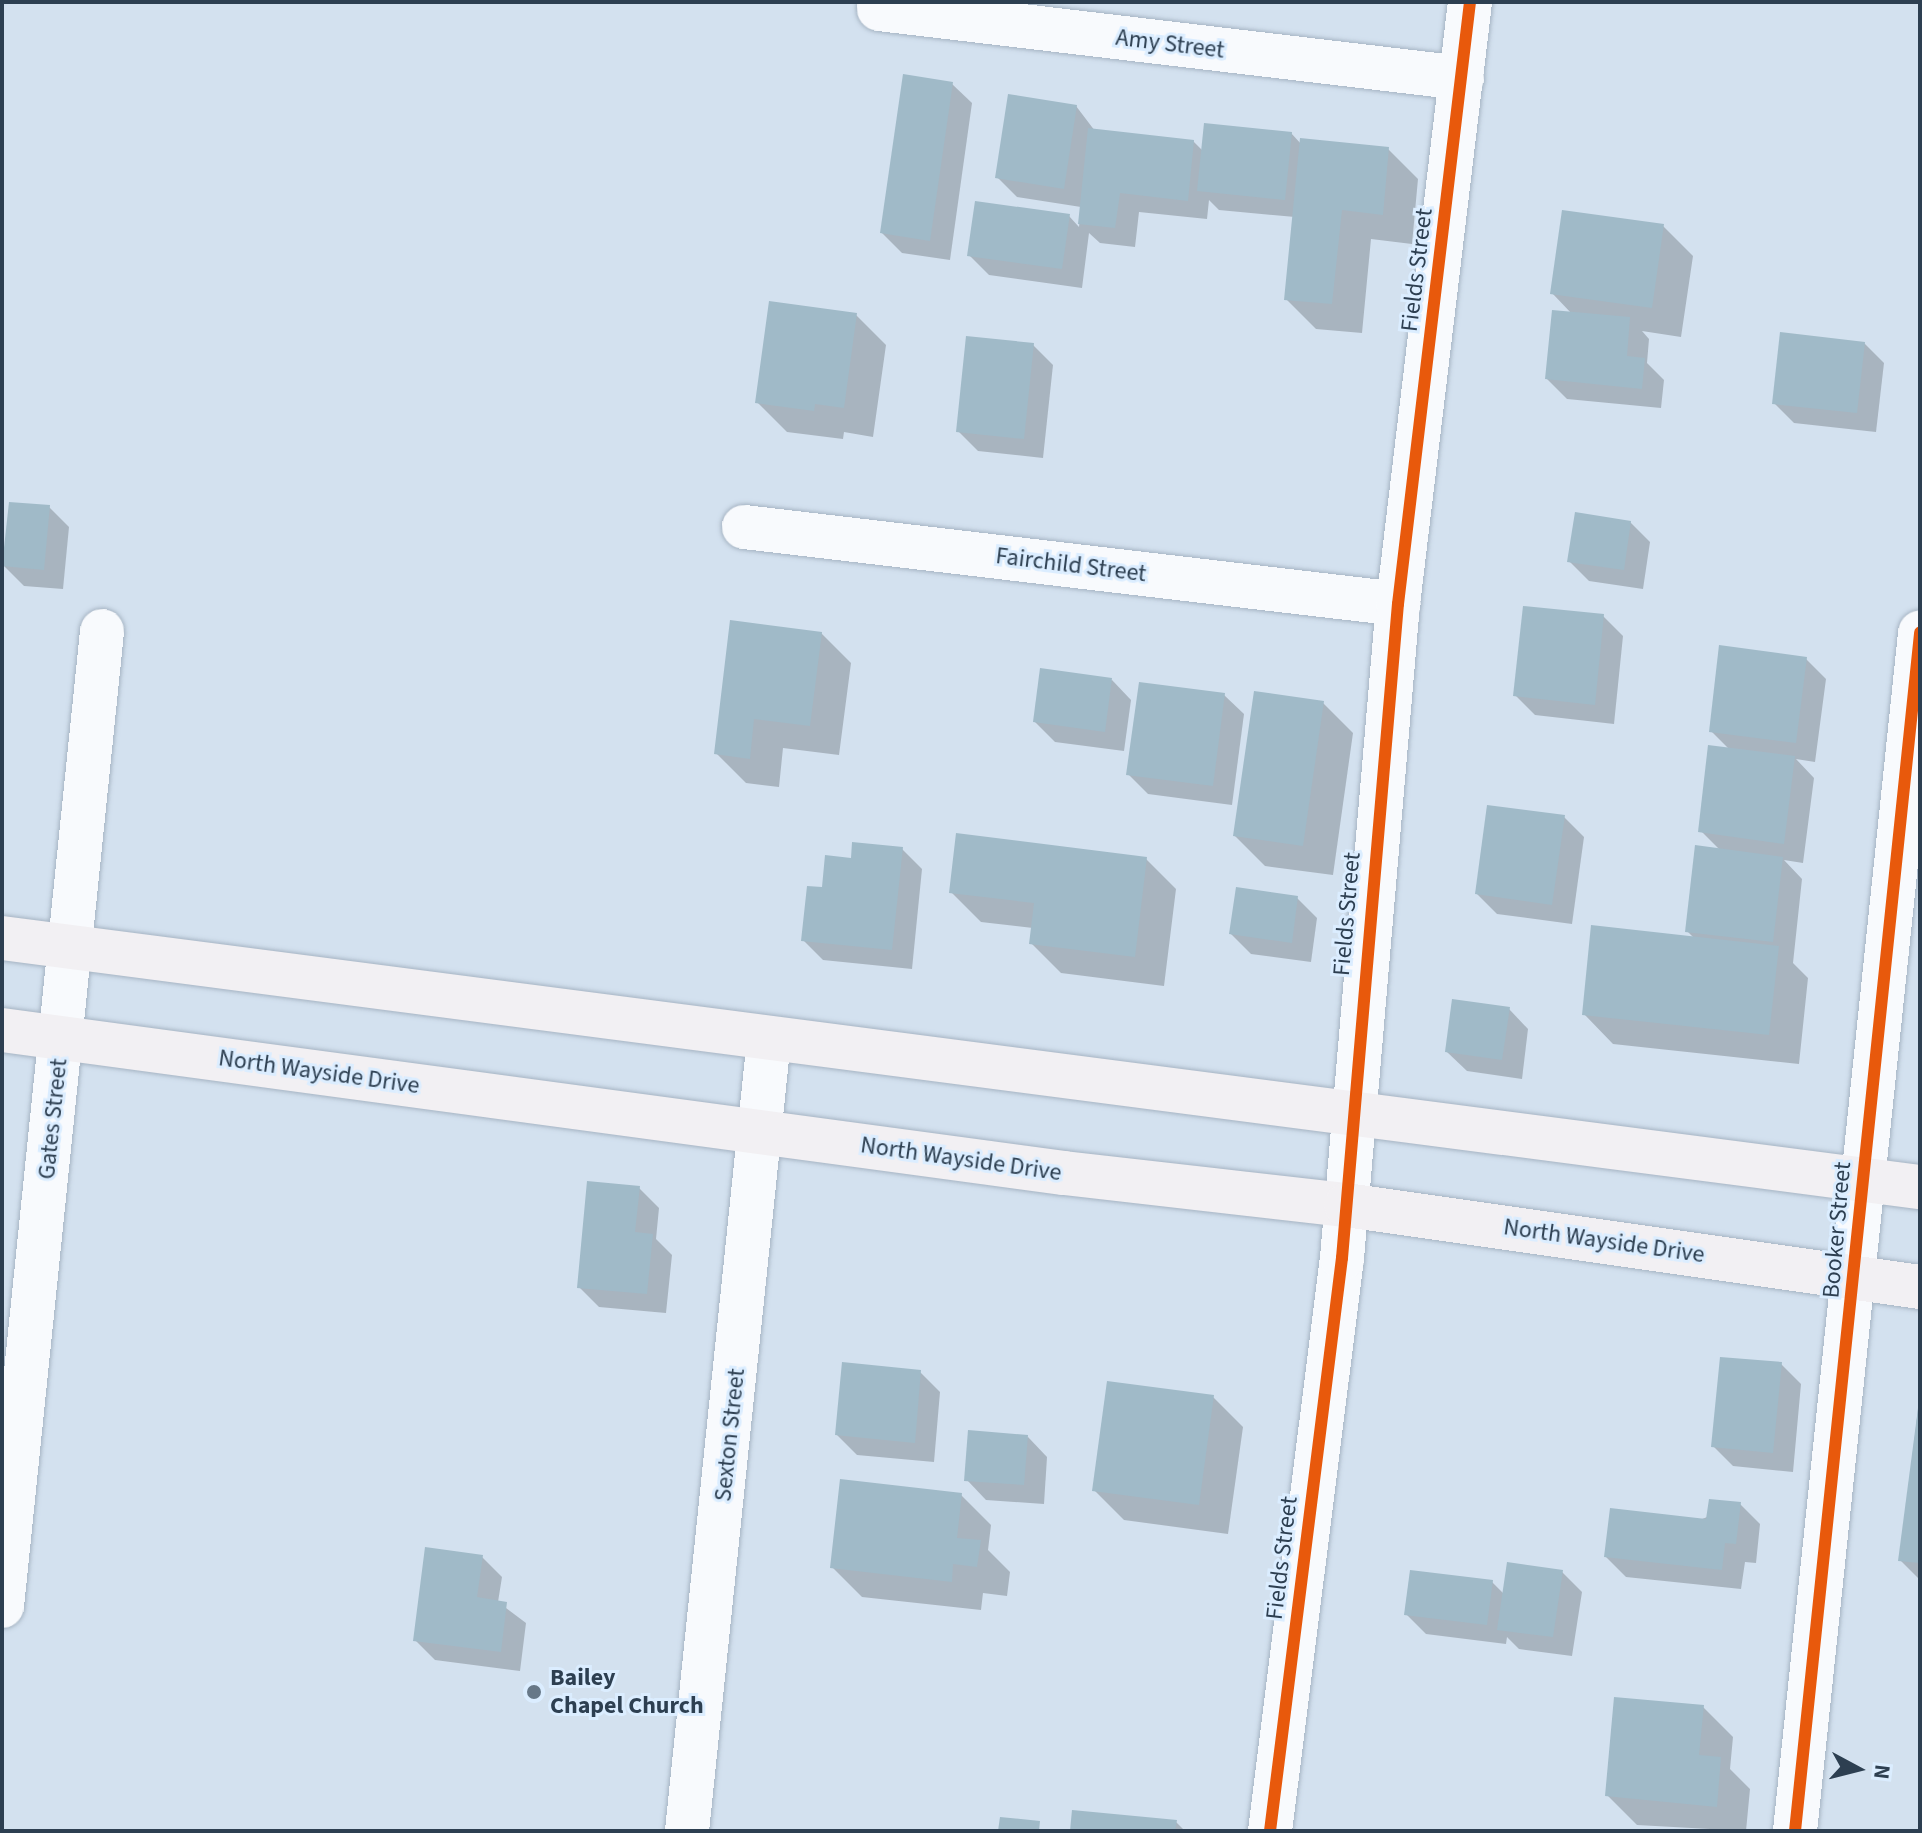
<!DOCTYPE html>
<html>
<head>
<meta charset="utf-8">
<style>
  body { margin:0 }
  #map { position:relative; width:1922px; height:1833px; overflow:hidden; background:#d3e1ef; font-family:"Source Sans 3",sans-serif }
  div>[style] { position:absolute }
  .shadow>* { inset:0; background:#0003 }
  .building>* { inset:0; background:#a0bac8 }
  .roads { filter:drop-shadow(0 0 2px #a6b4c3) drop-shadow(0 0 2px #a6b4c3) }
  .minor>* { height:44px; margin:-22px; padding:0 22px; transform-origin:22px; border-radius:22px; background:#f8fafd }
  .secondary>* { height:44px; margin:-22px; padding:0 22px; transform-origin:22px; border-radius:22px; background:#f2f0f3 }
  .cycleway>* { height:12px; margin:-6px; padding:0 6px; transform-origin:6px; border-radius:6px; background:#e8590c }
  .dots>* { width:22px; height:22px; translate:-50% -50%; box-sizing:border-box; border:4px solid #dbedff; border-radius:50% }
  span { translate:-50% -50%; white-space:nowrap; text-align:center; line-height:1.15; -webkit-text-stroke:6px #dbedff; paint-order:stroke }
  .street-label { font-size:24px; color:#2d3f51 }
  .poi-label { font-size:24px; color:#2d3f51; font-weight:700 }
  .left { translate:0 -50%; text-align:left }
  .frame { position:absolute; inset:0; border:4px solid #2d3f51; pointer-events:none }
  .north { position:absolute; left:1818px; top:1729px; width:80px; height:80px; -webkit-text-stroke:6px #dbedff; paint-order:stroke; rotate:97deg; font-size:22px; font-weight:700; line-height:32px; text-align:center; color:#2d3f51 }
  .north::after { content:''; display:block; margin:auto; width:28px; height:36px; background:#2d3f51; clip-path:polygon(50% 0,100% 100%,50% 72%,0 100%) }
</style>
</head>
<body>
<div id="map">
  <div class="shadow">
    <div style="clip-path:polygon(952px 84px,972px 103px,950px 260px,902px 253px,882px 233px)"></div>
    <div style="clip-path:polygon(1076px 106px,1095px 131px,1193px 141px,1203px 151px,1291px 133px,1302px 145px,1388px 149px,1418px 179px,1412px 244px,1371px 239px,1362px 333px,1316px 329px,1286px 299px,1295px 217px,1219px 210px,1209px 200px,1207px 219px,1139px 212px,1135px 247px,1100px 243px,1089px 233px,1082px 288px,989px 275px,969px 255px,1069px 216px,1079px 227px,1081px 207px,1017px 197px,997px 177px)"></div>
    <div style="clip-path:polygon(1663px 226px,1693px 256px,1681px 337px,1642px 331px,1649px 339px,1647px 363px,1664px 380px,1661px 408px,1567px 399px,1547px 379px,1572px 314px,1552px 293px)"></div>
    <div style="clip-path:polygon(856px 315px,886px 345px,873px 437px,844px 432px,843px 439px,787px 432px,757px 402px)"></div>
    <div style="clip-path:polygon(1864px 343px,1884px 363px,1876px 432px,1794px 423px,1774px 403px)"></div>
    <div style="clip-path:polygon(1033px 345px,1053px 365px,1043px 458px,978px 451px,958px 431px)"></div>
    <div style="clip-path:polygon(49px 507px,69px 527px,63px 589px,24px 586px,4px 566px)"></div>
    <div style="clip-path:polygon(1630px 522px,1650px 542px,1643px 589px,1589px 581px,1569px 561px)"></div>
    <div style="clip-path:polygon(1603px 616px,1623px 636px,1614px 724px,1535px 715px,1515px 695px)"></div>
    <div style="clip-path:polygon(821px 633px,851px 663px,839px 755px,783px 748px,779px 787px,746px 783px,716px 753px)"></div>
    <div style="clip-path:polygon(1806px 659px,1826px 679px,1815px 762px,1796px 759px,1814px 778px,1803px 863px,1784px 860px,1802px 879px,1793px 963px,1808px 978px,1799px 1064px,1613px 1044px,1584px 1014px,1695px 939px,1687px 931px,1720px 850px,1701px 831px,1730px 750px,1711px 731px)"></div>
    <div style="clip-path:polygon(1112px 680px,1131px 700px,1124px 751px,1055px 742px,1035px 722px)"></div>
    <div style="clip-path:polygon(1224px 695px,1244px 714px,1232px 805px,1148px 794px,1128px 774px)"></div>
    <div style="clip-path:polygon(1323px 703px,1353px 733px,1333px 875px,1265px 866px,1235px 836px)"></div>
    <div style="clip-path:polygon(1564px 817px,1584px 837px,1572px 924px,1497px 914px,1477px 894px)"></div>
    <div style="clip-path:polygon(902px 849px,922px 869px,912px 969px,823px 960px,803px 940px,824px 889px,853px 860px)"></div>
    <div style="clip-path:polygon(1146px 859px,1176px 889px,1164px 986px,1061px 973px,1031px 943px,1033px 928px,981px 922px,951px 892px)"></div>
    <div style="clip-path:polygon(1297px 898px,1317px 918px,1311px 962px,1251px 954px,1231px 934px)"></div>
    <div style="clip-path:polygon(1509px 1009px,1528px 1029px,1522px 1079px,1467px 1071px,1447px 1052px)"></div>
    <div style="clip-path:polygon(639px 1188px,659px 1208px,656px 1239px,672px 1255px,666px 1313px,599px 1307px,579px 1287px)"></div>
    <div style="clip-path:polygon(1781px 1364px,1801px 1384px,1793px 1472px,1733px 1466px,1713px 1446px)"></div>
    <div style="clip-path:polygon(920px 1372px,940px 1392px,934px 1462px,857px 1455px,837px 1435px)"></div>
    <div style="clip-path:polygon(1920px 1393px,1920px 1580px,1900px 1560px)"></div>
    <div style="clip-path:polygon(1213px 1397px,1243px 1427px,1228px 1534px,1124px 1520px,1094px 1490px)"></div>
    <div style="clip-path:polygon(1028px 1437px,1047px 1457px,1044px 1504px,986px 1500px,967px 1480px)"></div>
    <div style="clip-path:polygon(961px 1495px,991px 1525px,988px 1550px,1010px 1572px,1007px 1596px,983px 1593px,981px 1610px,862px 1597px,832px 1567px)"></div>
    <div style="clip-path:polygon(1740px 1504px,1760px 1524px,1756px 1563px,1745px 1562px,1741px 1589px,1626px 1577px,1606px 1557px)"></div>
    <div style="clip-path:polygon(482px 1557px,502px 1577px,498px 1602px,526px 1623px,520px 1671px,435px 1660px,415px 1640px)"></div>
    <div style="clip-path:polygon(1562px 1572px,1582px 1592px,1572px 1656px,1519px 1649px,1507px 1637px,1506px 1644px,1426px 1634px,1406px 1614px,1492px 1582px,1504px 1594px)"></div>
    <div style="clip-path:polygon(1703px 1707px,1733px 1737px,1730px 1769px,1750px 1789px,1746px 1831px,1637px 1825px,1607px 1795px)"></div>
    <div style="clip-path:polygon(1176px 1822px,1185px 1831px,1072px 1831px)"></div>
  </div>
  <div class="building">
    <div style="clip-path:polygon(903px 74px,953px 82px,930px 241px,880px 233px)"></div>
    <div style="clip-path:polygon(1008px 94px,1077px 105px,1064px 189px,995px 178px)"></div>
    <div style="clip-path:polygon(1204px 123px,1292px 132px,1285px 200px,1197px 191px)"></div>
    <div style="clip-path:polygon(1088px 128px,1194px 140px,1188px 201px,1120px 193px,1115px 228px,1078px 224px)"></div>
    <div style="clip-path:polygon(1300px 138px,1389px 147px,1383px 215px,1342px 210px,1332px 304px,1284px 300px)"></div>
    <div style="clip-path:polygon(975px 201px,1070px 214px,1062px 269px,967px 256px)"></div>
    <div style="clip-path:polygon(1562px 210px,1664px 224px,1652px 308px,1550px 294px)"></div>
    <div style="clip-path:polygon(769px 301px,857px 313px,844px 408px,815px 404px,814px 411px,755px 403px)"></div>
    <div style="clip-path:polygon(1552px 310px,1630px 317px,1627px 356px,1645px 358px,1642px 389px,1545px 379px)"></div>
    <div style="clip-path:polygon(1780px 332px,1865px 342px,1857px 413px,1772px 404px)"></div>
    <div style="clip-path:polygon(966px 336px,1034px 343px,1024px 439px,956px 432px)"></div>
    <div style="clip-path:polygon(9px 502px,50px 505px,44px 570px,2px 566px)"></div>
    <div style="clip-path:polygon(1575px 512px,1631px 521px,1624px 570px,1567px 562px)"></div>
    <div style="clip-path:polygon(1523px 606px,1604px 614px,1595px 705px,1513px 696px)"></div>
    <div style="clip-path:polygon(730px 620px,822px 632px,810px 726px,754px 719px,750px 759px,714px 754px)"></div>
    <div style="clip-path:polygon(1719px 645px,1807px 657px,1796px 743px,1709px 732px)"></div>
    <div style="clip-path:polygon(1040px 668px,1112px 678px,1105px 732px,1033px 722px)"></div>
    <div style="clip-path:polygon(1139px 682px,1225px 693px,1213px 786px,1126px 775px)"></div>
    <div style="clip-path:polygon(1254px 691px,1324px 701px,1303px 846px,1233px 836px)"></div>
    <div style="clip-path:polygon(1708px 745px,1795px 756px,1784px 844px,1698px 832px)"></div>
    <div style="clip-path:polygon(1487px 805px,1565px 815px,1552px 905px,1475px 894px)"></div>
    <div style="clip-path:polygon(956px 833px,1147px 857px,1135px 957px,1029px 944px,1034px 903px,949px 893px)"></div>
    <div style="clip-path:polygon(852px 842px,903px 847px,892px 950px,801px 941px,807px 886px,822px 887px,825px 855px,851px 858px)"></div>
    <div style="clip-path:polygon(1695px 845px,1783px 857px,1773px 942px,1685px 932px)"></div>
    <div style="clip-path:polygon(1236px 887px,1298px 896px,1292px 943px,1229px 934px)"></div>
    <div style="clip-path:polygon(1591px 925px,1779px 946px,1769px 1035px,1582px 1015px)"></div>
    <div style="clip-path:polygon(1452px 999px,1510px 1007px,1502px 1060px,1445px 1052px)"></div>
    <div style="clip-path:polygon(587px 1181px,640px 1186px,635px 1232px,653px 1234px,647px 1294px,577px 1288px)"></div>
    <div style="clip-path:polygon(1720px 1357px,1782px 1362px,1773px 1453px,1711px 1447px)"></div>
    <div style="clip-path:polygon(842px 1362px,921px 1370px,915px 1443px,835px 1435px)"></div>
    <div style="clip-path:polygon(1107px 1381px,1214px 1395px,1199px 1505px,1092px 1491px)"></div>
    <div style="clip-path:polygon(1920px 1393px,1920px 1563px,1898px 1561px)"></div>
    <div style="clip-path:polygon(968px 1430px,1028px 1435px,1024px 1485px,964px 1481px)"></div>
    <div style="clip-path:polygon(840px 1479px,962px 1493px,957px 1538px,981px 1540px,977px 1567px,953px 1564px,952px 1582px,830px 1568px)"></div>
    <div style="clip-path:polygon(1709px 1499px,1741px 1502px,1736px 1544px,1725px 1543px,1722px 1570px,1604px 1557px,1610px 1508px,1706px 1519px)"></div>
    <div style="clip-path:polygon(425px 1547px,483px 1555px,477px 1597px,507px 1602px,501px 1652px,413px 1641px)"></div>
    <div style="clip-path:polygon(1507px 1562px,1563px 1570px,1553px 1637px,1497px 1630px)"></div>
    <div style="clip-path:polygon(1410px 1570px,1493px 1580px,1487px 1625px,1404px 1615px)"></div>
    <div style="clip-path:polygon(1614px 1697px,1704px 1705px,1699px 1755px,1721px 1757px,1717px 1807px,1605px 1796px)"></div>
    <div style="clip-path:polygon(1072px 1810px,1177px 1820px,1175px 1831px,1070px 1831px)"></div>
    <div style="clip-path:polygon(1000px 1817px,1040px 1821px,1039px 1831px,998px 1831px)"></div>
  </div>
  <div class="roads">
    <div class="minor">
      <div style="left:879px;top:9px;width:587px;rotate:6.75deg"></div>
      <div style="left:744px;top:527px;width:659px;rotate:6.71deg"></div>
      <div style="left:2px;top:1606px;width:980px;rotate:-84.14deg"></div>
      <div style="left:687px;top:1831px;width:796px;rotate:-84.09deg"></div>
      <div style="left:1270px;top:1831px;width:578px;rotate:-82.84deg"></div>
      <div style="left:1342px;top:1258px;width:656px;rotate:-85.11deg"></div>
      <div style="left:1398px;top:604px;width:606px;rotate:-83.18deg"></div>
      <div style="left:1795px;top:1831px;width:1205px;rotate:-84.04deg"></div>
    </div>
    <div class="secondary">
      <div style="left:2px;top:938px;width:1934px;rotate:7.4deg"></div>
      <div style="left:2px;top:1030px;width:1072px;rotate:7.67deg"></div>
      <div style="left:1064px;top:1173px;width:284px;rotate:6.5deg"></div>
      <div style="left:1346px;top:1205px;width:580px;rotate:8.13deg"></div>
    </div>
  </div>
  <div class="cycleway">
    <div style="left:1270px;top:1831px;width:578px;rotate:-82.84deg"></div>
    <div style="left:1342px;top:1258px;width:656px;rotate:-85.11deg"></div>
    <div style="left:1398px;top:604px;width:606px;rotate:-83.18deg"></div>
    <div style="left:1795px;top:1831px;width:1205px;rotate:-84.04deg"></div>
  </div>
  <div class="dots">
    <div style="left:534px;top:1692px;background:#677888"></div>
  </div>
  <div class="street-label">
    <span style="left:1170px;top:44px;rotate:7deg">Amy Street</span>
    <span style="left:1417px;top:270px;rotate:-83deg">Fields Street</span>
    <span style="left:1071px;top:565px;rotate:7deg">Fairchild Street</span>
    <span style="left:1347px;top:914px;rotate:-85deg">Fields Street</span>
    <span style="left:319px;top:1072px;rotate:8deg">North Wayside Drive</span>
    <span style="left:53px;top:1119px;rotate:-84deg">Gates Street</span>
    <span style="left:961px;top:1159px;rotate:8deg">North Wayside Drive</span>
    <span style="left:1837px;top:1230px;rotate:-85deg">Booker Street</span>
    <span style="left:1604px;top:1241px;rotate:8deg">North Wayside Drive</span>
    <span style="left:730px;top:1435px;rotate:-84deg">Sexton Street</span>
    <span style="left:1282px;top:1558px;rotate:-83deg">Fields Street</span>
  </div>
  <div class="poi-label">
    <span class="left" style="left:550px;top:1692px">Bailey<br>Chapel Church</span>
  </div>
  <div class="frame"></div>
  <div class="north">N</div>
</div>
</body>
</html>
